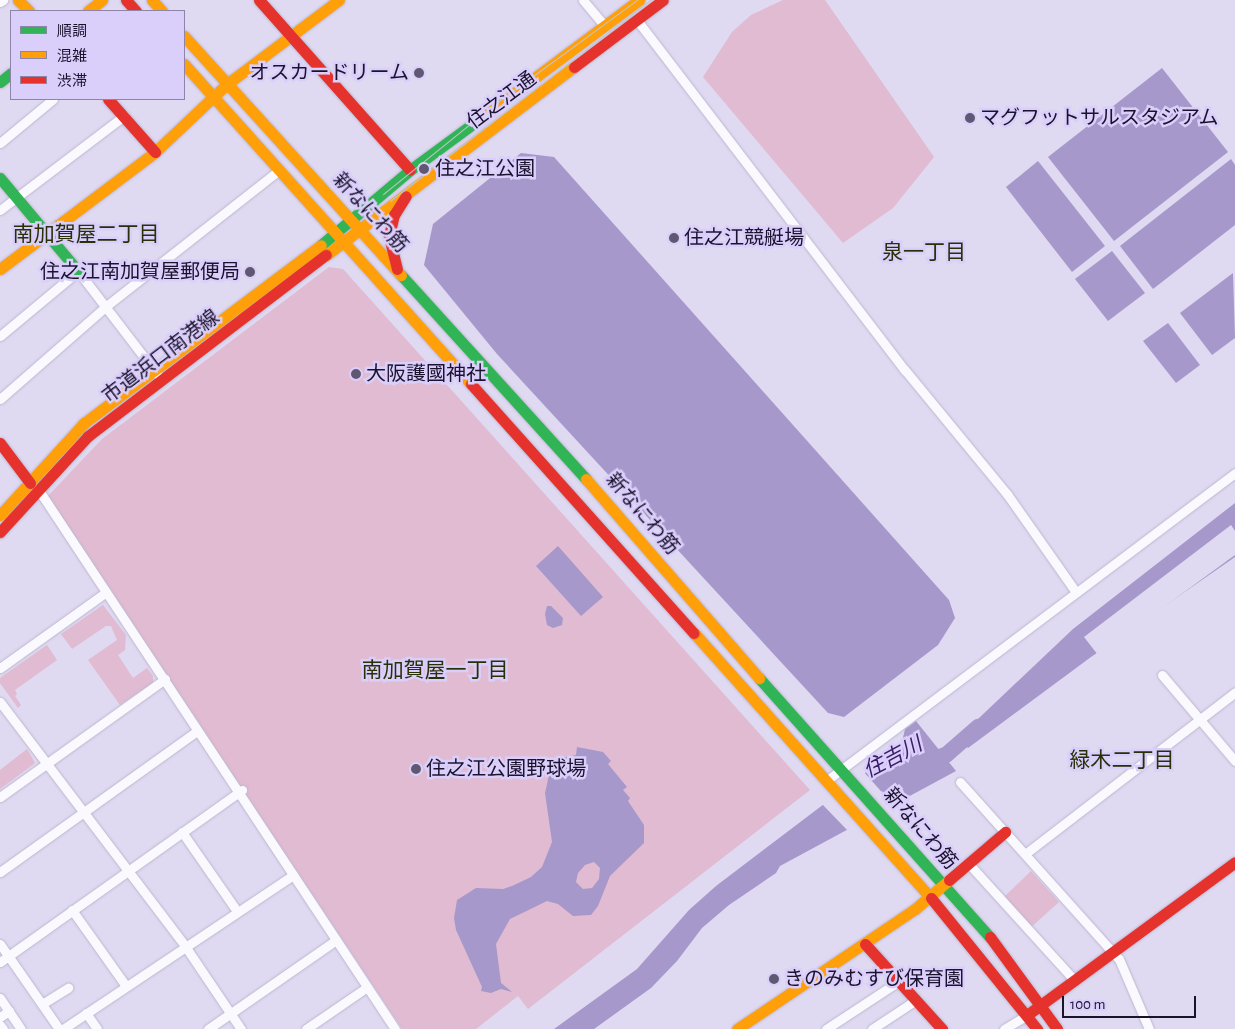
<!DOCTYPE html>
<html>
<head>
<meta charset="utf-8">
<style>
  body { margin:0 }
  #map { position:relative; width:1235px; height:1029px; overflow:hidden; background:#dfd9f1; font-family:"Alegreya Sans","Noto Sans JP",sans-serif }
  div>[style] { position:absolute }
  .green>* { inset:0; background:#e0bbd2 }
  .water>* { inset:0; background:#a698ca }
  .pier>* { inset:0; background:#dfd9f1 }
  .river>* { height:16px; margin:-8px; padding:0 8px; transform-origin:8px; border-radius:8px; background:#a698ca }
  .roads { filter:drop-shadow(0 0 1px #bdb7cf) drop-shadow(0 0 1px #bdb7cf) }
  .street>* { height:9px; margin:-4.5px; padding:0 4.5px; transform-origin:4.5px; border-radius:4.5px; background:#faf9fd }
  .fast>* { height:11px; margin:-5.5px; padding:0 5.5px; transform-origin:5.5px; border-radius:5.5px; background:#30b455 }
  .slow>* { height:11px; margin:-5.5px; padding:0 5.5px; transform-origin:5.5px; border-radius:5.5px; background:#ff9f0a }
  .jam>* { height:11px; margin:-5.5px; padding:0 5.5px; transform-origin:5.5px; border-radius:5.5px; background:#e5322d }
  .tram>* { height:1px; margin:-0.5px; padding:0 0.5px; transform-origin:0.5px; border-radius:0.5px; background:#c6c4cb }
  .dots>* { width:14px; height:14px; translate:-50% -50%; box-sizing:border-box; border:2px solid #dacffb; border-radius:50% }
  span { translate:-50% -50%; white-space:nowrap; text-align:center; line-height:1.15; -webkit-text-stroke:5px #dacffb; paint-order:stroke }
  .poi-label { font-size:20px; color:#1b122d }
  .right { translate:-100% -50%; text-align:right }
  .left { translate:0 -50%; text-align:left }
  .street-label { font-size:20px; color:#1b122d }
  .neighbourhood-label { font-size:21px; color:#292f06 }
  .water-label { font-size:21px; color:#391b66; font-style:italic }
  .legend { position:absolute; left:10px; top:10px; width:175px; height:90px; box-sizing:border-box; background:#dacffb; border:1px solid #8e83a9; margin:0; padding:6px 9px; list-style:none; font-size:15px; color:#1b122d }
  .legend li { display:flex; align-items:center; gap:10px; height:25px }
  .legend b { width:25px; border:1px solid #8e83a9 }
  .scale { position:absolute; left:1062px; top:996px; width:134px; height:22px; box-sizing:border-box; border:2px solid #1b122d; border-top:0; padding-left:6px; font-size:15px; line-height:18px; white-space:nowrap; color:#1b122d; -webkit-text-stroke:4px #dacffb; paint-order:stroke }
</style>
</head>
<body>
<div id="map">
  <div class="green">
    <div style="clip-path:polygon(783px 0,825px 0,934px 157px,893px 208px,843px 243px,703px 77px,732px 32px,751px 15px)"></div>
    <div style="clip-path:polygon(329px 267px,343px 269px,810px 790px,528px 1009px,518px 996px,476px 1029px,402px 1029px,47px 497px,102px 439px)"></div>
    <div style="clip-path:polygon(103px 605px,126px 635px,125px 650px,118px 655px,133px 678px,147px 668px,153px 676px,153px 683px,120px 705px,88px 660px,117px 640px,111px 626px,106px 626px,72px 649px,61px 634px)"></div>
    <div style="clip-path:polygon(47px 645px,57px 660px,15px 690px,17px 694px,15px 696px,21px 705px,18px 708px,0 683px,0 678px)"></div>
    <div style="clip-path:polygon(27px 749px,35px 763px,0 789px,0 770px)"></div>
    <div style="clip-path:polygon(1031px 871px,1059px 902px,1029px 929px,1003px 898px)"></div>
  </div>
  <div class="water">
    <div style="clip-path:polygon(1162px 68px,1228px 152px,1114px 241px,1048px 157px)"></div>
    <div style="clip-path:polygon(521px 153px,554px 157px,949px 600px,955px 618px,938px 645px,844px 717px,828px 713px,497px 354px,424px 265px,433px 224px)"></div>
    <div style="clip-path:polygon(1231px 159px,1235px 165px,1235px 225px,1153px 289px,1120px 246px)"></div>
    <div style="clip-path:polygon(1038px 161px,1105px 246px,1072px 272px,1006px 187px)"></div>
    <div style="clip-path:polygon(1112px 251px,1145px 293px,1108px 321px,1075px 279px)"></div>
    <div style="clip-path:polygon(1233px 273px,1235px 338px,1212px 355px,1180px 313px)"></div>
    <div style="clip-path:polygon(1168px 323px,1200px 365px,1176px 383px,1143px 341px)"></div>
    <div style="clip-path:polygon(1235px 503px,1235px 557px,1091px 657px,968px 748px,959px 737px,1073px 629px)"></div>
    <div style="clip-path:polygon(558px 546px,603px 597px,581px 616px,536px 566px)"></div>
    <div style="clip-path:polygon(547px 606px,551px 606px,563px 618px,562px 625px,553px 628px,547px 625px,545px 614px)"></div>
    <div style="clip-path:polygon(916px 721px,956px 771px,780px 866px,776px 873px,729px 905px,702px 928px,677px 961px,651px 988px,594px 1029px,554px 1029px,637px 969px,689px 910px,716px 886px,894px 751px,902px 742px,905px 729px)"></div>
    <div style="clip-path:polygon(evenodd,577px 747px,603px 752px,611px 761px,608px 764px,627px 787px,623px 790px,630px 798px,628px 801px,644px 825px,644px 843px,610px 876px,598px 906px,591px 915px,573px 916px,558px 904px,547px 901px,510px 919px,496px 944px,501px 983px,512px 992px,501px 989px,491px 993px,481px 991px,482px 987px,456px 930px,454px 918px,457px 900px,476px 888px,503px 889px,512px 886px,531px 877px,542px 867px,552px 842px,545px 793px,549px 775px,557px 759px,576px 755px,577px 747px,594px 862px,600px 868px,599px 879px,592px 888px,583px 889px,576px 882px,578px 873px,585px 865px,594px 862px)"></div>
  </div>
  <div class="pier">
    <div style="clip-path:polygon(1231px 525px,1235px 531px,1235px 555px,1098px 655px,1084px 637px)"></div>
    <div style="clip-path:polygon(863px 771px,896px 808px,849px 832px,821px 803px)"></div>
  </div>
  <div class="river">
    <div style="left:924px;top:762px;width:23px;rotate:-18deg"></div>
    <div style="left:946px;top:755px;width:43px;rotate:-41.2deg"></div>
  </div>
  <div class="roads">
    <div class="street">
      <div style="left:583px;top:0;width:34px;rotate:50deg"></div>
      <div style="left:0;top:2px;width:4px;rotate:-34deg"></div>
      <div style="left:637px;top:20px;width:441px;rotate:52.6deg"></div>
      <div style="left:905px;top:370px;width:161px;rotate:50.6deg"></div>
      <div style="left:1007px;top:494px;width:120px;rotate:54.9deg"></div>
      <div style="left:0;top:143px;width:69px;rotate:-39.7deg"></div>
      <div style="left:0;top:210px;width:156px;rotate:-37.2deg"></div>
      <div style="left:0;top:336px;width:102px;rotate:-39.8deg"></div>
      <div style="left:78px;top:271px;width:130px;rotate:52.5deg"></div>
      <div style="left:0;top:399px;width:140px;rotate:-41.2deg"></div>
      <div style="left:105px;top:307px;width:220px;rotate:-38.2deg"></div>
      <div style="left:38px;top:489px;width:647px;rotate:56.53deg"></div>
      <div style="left:0;top:668px;width:130px;rotate:-35.6deg"></div>
      <div style="left:1162px;top:675px;width:113px;rotate:49.7deg"></div>
      <div style="left:0;top:702px;width:306px;rotate:52.8deg"></div>
      <div style="left:185px;top:946px;width:100px;rotate:56deg"></div>
      <div style="left:826px;top:781px;width:512px;rotate:-36.98deg"></div>
      <div style="left:960px;top:782px;width:238px;rotate:48.1deg"></div>
      <div style="left:1119px;top:959px;width:76px;rotate:66.8deg"></div>
      <div style="left:0;top:797px;width:203px;rotate:-35.6deg"></div>
      <div style="left:182px;top:832px;width:96px;rotate:55.2deg"></div>
      <div style="left:1025px;top:854px;width:265px;rotate:-37.6deg"></div>
      <div style="left:969px;top:864px;width:156px;rotate:47.8deg"></div>
      <div style="left:0;top:872px;width:242px;rotate:-35.6deg"></div>
      <div style="left:72px;top:910px;width:93px;rotate:54.6deg"></div>
      <div style="left:0;top:944px;width:103px;rotate:55.2deg"></div>
      <div style="left:0;top:962px;width:297px;rotate:-35.4deg"></div>
      <div style="left:0;top:998px;width:37px;rotate:56deg"></div>
      <div style="left:42px;top:1004px;width:31px;rotate:-32deg"></div>
      <div style="left:86px;top:1013px;width:19px;rotate:55deg"></div>
      <div style="left:0;top:1017px;width:11px;rotate:-34deg"></div>
      <div style="left:0;top:1025px;width:5px;rotate:53deg"></div>
      <div style="left:63px;top:1029px;width:277px;rotate:-33.8deg"></div>
      <div style="left:208px;top:1029px;width:156px;rotate:-34.8deg"></div>
      <div style="left:306px;top:1029px;width:74px;rotate:-34.5deg"></div>
      <div style="left:826px;top:1029px;width:87px;rotate:-33.3deg"></div>
      <div style="left:872px;top:1029px;width:53px;rotate:-33.4deg"></div>
      <div style="left:1004px;top:1029px;width:27px;rotate:-31deg"></div>
    </div>
    <div class="fast">
      <div style="left:0;top:82px;width:14px;rotate:-39deg"></div>
      <div style="left:0;top:178px;width:121px;rotate:50deg"></div>
      <div style="left:321px;top:245px;width:116px;rotate:-40.1deg"></div>
      <div style="left:410px;top:170px;width:84px;rotate:-36.3deg"></div>
      <div style="left:401px;top:275px;width:275px;rotate:47.8deg"></div>
      <div style="left:759px;top:678px;width:347px;rotate:48.3deg"></div>
    </div>
    <div class="slow">
      <div style="left:18px;top:0;width:16px;rotate:45deg"></div>
      <div style="left:152px;top:0;width:15px;rotate:48deg"></div>
      <div style="left:88px;top:11px;width:18px;rotate:-38deg"></div>
      <div style="left:184px;top:36px;width:323px;rotate:47.8deg"></div>
      <div style="left:184px;top:64px;width:430px;rotate:48.1deg"></div>
      <div style="left:478px;top:120px;width:201px;rotate:-36.7deg"></div>
      <div style="left:326px;top:255px;width:311px;rotate:-37.2deg"></div>
      <div style="left:0;top:269px;width:194px;rotate:-37deg"></div>
      <div style="left:155px;top:152px;width:99px;rotate:-43.4deg"></div>
      <div style="left:227px;top:84px;width:140px;rotate:-36.9deg"></div>
      <div style="left:586px;top:479px;width:264px;rotate:49deg"></div>
      <div style="left:0;top:515px;width:125px;rotate:-47.6deg"></div>
      <div style="left:84px;top:423px;width:296px;rotate:-36.9deg"></div>
      <div style="left:694px;top:633px;width:356px;rotate:48.2deg"></div>
      <div style="left:737px;top:1029px;width:215px;rotate:-34deg"></div>
      <div style="left:915px;top:909px;width:45px;rotate:-40.5deg"></div>
    </div>
    <div class="jam">
      <div style="left:126px;top:0;width:15px;rotate:48deg"></div>
      <div style="left:259px;top:0;width:227px;rotate:48.4deg"></div>
      <div style="left:574px;top:67px;width:111px;rotate:-37deg"></div>
      <div style="left:108px;top:99px;width:71px;rotate:48.4deg"></div>
      <div style="left:397px;top:269px;width:34px;rotate:-104deg"></div>
      <div style="left:389px;top:236px;width:22px;rotate:-77deg"></div>
      <div style="left:394px;top:215px;width:22px;rotate:-58deg"></div>
      <div style="left:471px;top:384px;width:334px;rotate:48.2deg"></div>
      <div style="left:0;top:443px;width:50px;rotate:53.1deg"></div>
      <div style="left:0;top:532px;width:130px;rotate:-47.5deg"></div>
      <div style="left:88px;top:436px;width:299px;rotate:-37.3deg"></div>
      <div style="left:949px;top:880px;width:74px;rotate:-40.6deg"></div>
      <div style="left:931px;top:898px;width:169px;rotate:51deg"></div>
      <div style="left:990px;top:937px;width:114px;rotate:53.9deg"></div>
      <div style="left:865px;top:944px;width:115px;rotate:47.8deg"></div>
      <div style="left:1027px;top:1015px;width:258px;rotate:-36.3deg"></div>
    </div>
  </div>
  <div class="tram">
    <div style="left:383px;top:194px;width:140px;rotate:-38.9deg"></div>
    <div style="left:492px;top:106px;width:180px;rotate:-36.2deg"></div>
    <div style="left:390px;top:201px;width:329px;rotate:-37.7deg"></div>
  </div>
  <div class="dots">
    <div style="left:419px;top:73px;background:#605872"></div>
    <div style="left:970px;top:118px;background:#605872"></div>
    <div style="left:424px;top:169px;background:#605872"></div>
    <div style="left:674px;top:238px;background:#605872"></div>
    <div style="left:250px;top:272px;background:#605872"></div>
    <div style="left:356px;top:374px;background:#605872"></div>
    <div style="left:416px;top:769px;background:#605872"></div>
    <div style="left:774px;top:979px;background:#605872"></div>
  </div>
  <div class="poi-label">
    <span class="right" style="left:409px;top:73px">オスカードリーム</span>
    <span class="left" style="left:980px;top:118px">マグフットサルスタジアム</span>
    <span class="left" style="left:435px;top:169px">住之江公園</span>
    <span class="left" style="left:684px;top:238px">住之江競艇場</span>
    <span class="right" style="left:240px;top:272px">住之江南加賀屋郵便局</span>
    <span class="left" style="left:366px;top:374px">大阪護國神社</span>
    <span class="left" style="left:426px;top:769px">住之江公園野球場</span>
    <span class="left" style="left:784px;top:979px">きのみむすび保育園</span>
  </div>
  <div class="street-label">
    <span style="left:502px;top:101px;rotate:-37deg">住之江通</span>
    <span style="left:370px;top:213px;rotate:47deg">新なにわ筋</span>
    <span style="left:161px;top:357px;rotate:-37deg">市道浜口南港線</span>
    <span style="left:642px;top:514px;rotate:49deg">新なにわ筋</span>
    <span style="left:920px;top:829px;rotate:49deg">新なにわ筋</span>
  </div>
  <div class="neighbourhood-label">
    <span style="left:86px;top:235px">南加賀屋二丁目</span>
    <span style="left:924px;top:253px">泉一丁目</span>
    <span style="left:435px;top:671px">南加賀屋一丁目</span>
    <span style="left:1122px;top:761px">緑木二丁目</span>
  </div>
  <div class="water-label">
    <span style="left:893px;top:758px;rotate:-28deg">住吉川</span>
  </div>
  <ul class="legend">
  <li><b style="height:6px;background:#30b455"></b>順調</li>
  <li><b style="height:6px;background:#ff9f0a"></b>混雑</li>
  <li><b style="height:6px;background:#e5322d"></b>渋滞</li>
  </ul>
  <div class="scale">100 m</div>
</div>
</body>
</html>
